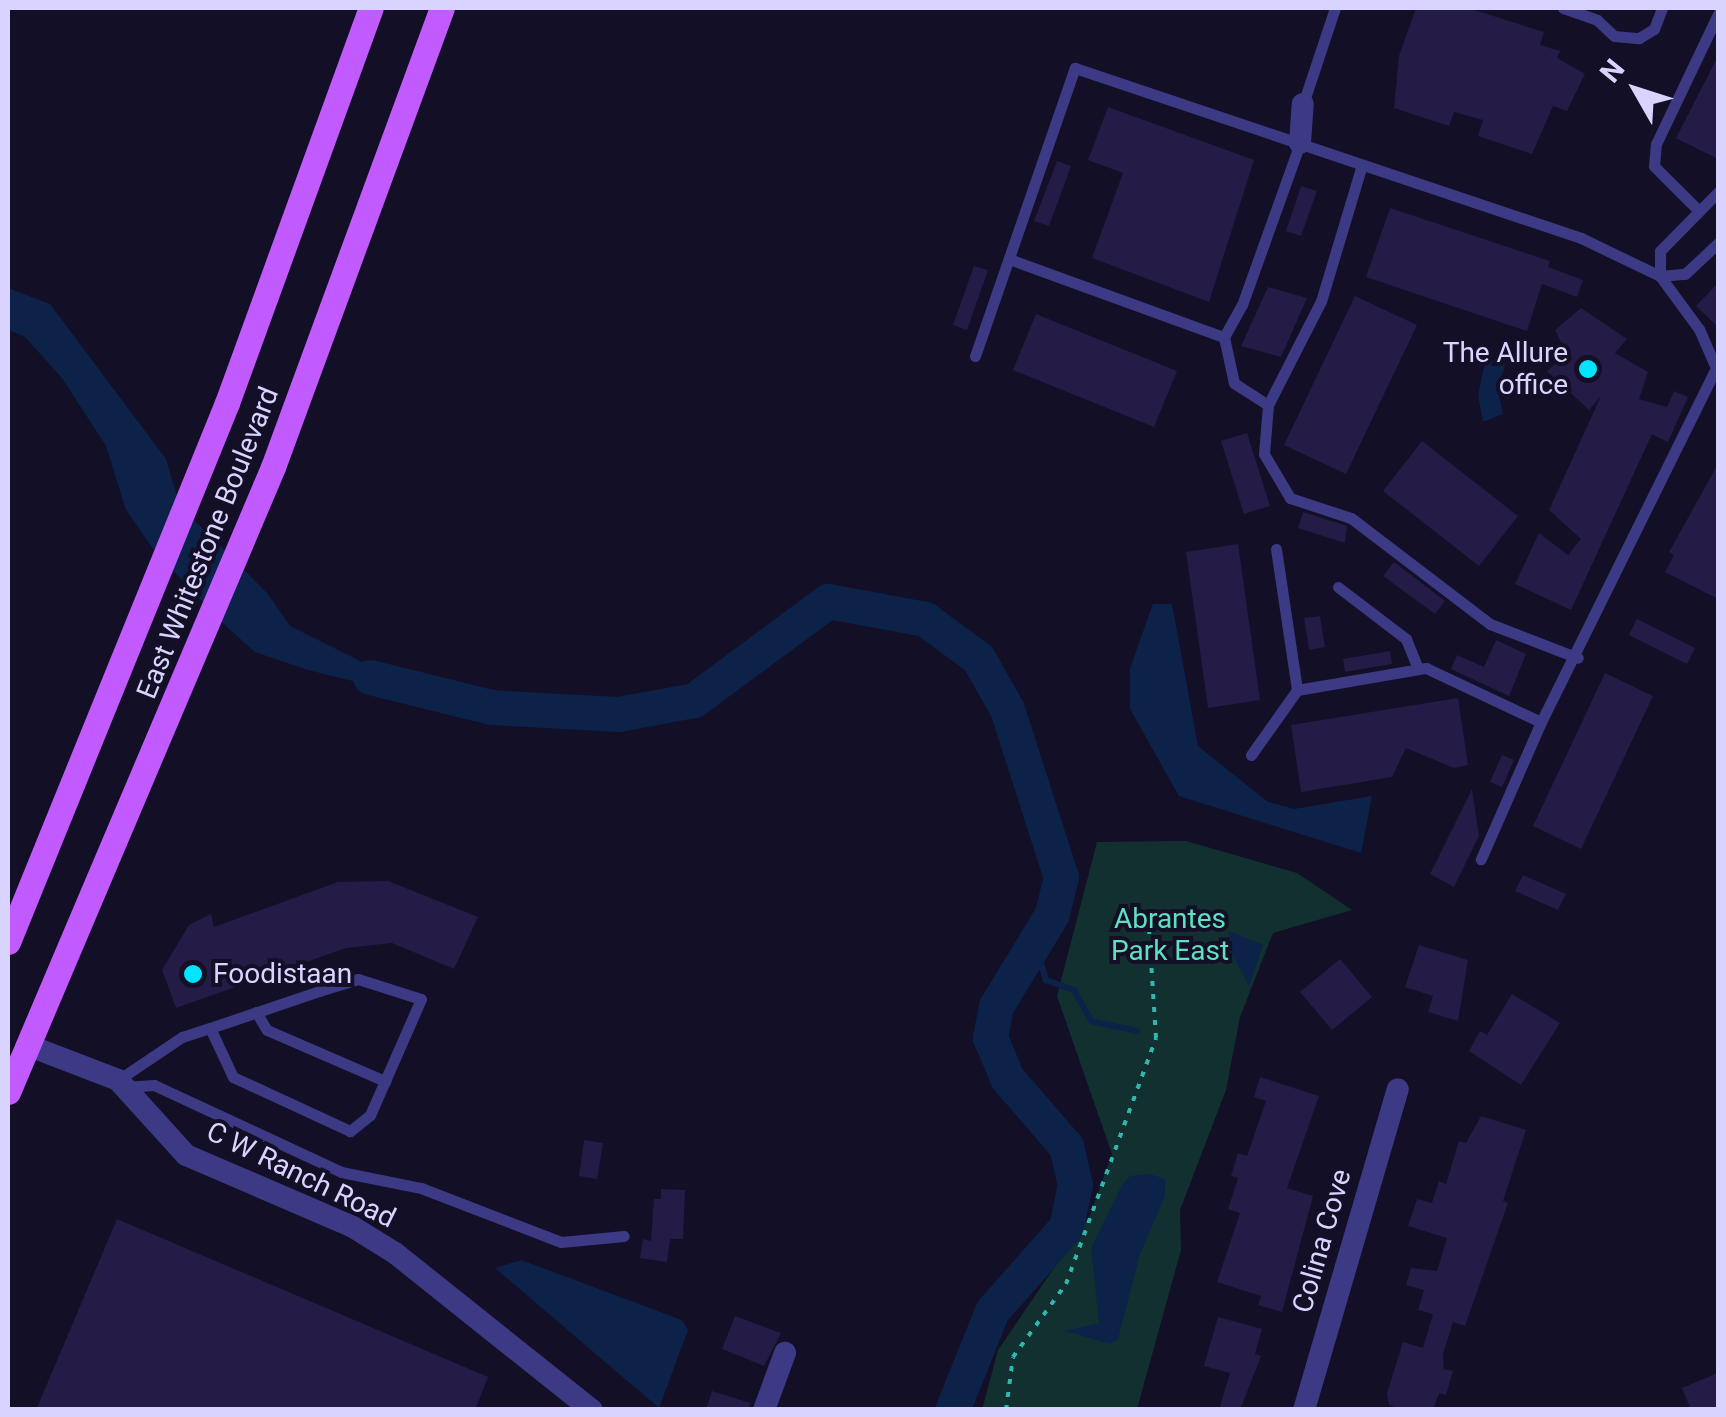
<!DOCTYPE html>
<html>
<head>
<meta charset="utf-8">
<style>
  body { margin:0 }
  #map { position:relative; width:1726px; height:1417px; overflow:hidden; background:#130f26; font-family:Roboto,sans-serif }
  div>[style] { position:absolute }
  .green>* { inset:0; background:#12302f }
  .water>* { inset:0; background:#0c2248 }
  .stream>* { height:6px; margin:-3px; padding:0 3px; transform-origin:3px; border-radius:3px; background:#0c2248 }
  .river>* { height:35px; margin:-17.5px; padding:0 17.5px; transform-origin:17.5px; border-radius:17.5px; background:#0c2248 }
  .building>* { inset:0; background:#241b47 }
  .path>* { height:4px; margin-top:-2px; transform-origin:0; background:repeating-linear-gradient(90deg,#2fb8b0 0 5px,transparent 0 13px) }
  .lane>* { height:11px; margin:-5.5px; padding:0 5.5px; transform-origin:5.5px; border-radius:5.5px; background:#3d3a85 }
  .street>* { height:22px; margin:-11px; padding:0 11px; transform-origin:11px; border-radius:11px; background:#3d3a85 }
  .primary>* { height:25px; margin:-12.5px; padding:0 12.5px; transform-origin:12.5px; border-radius:12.5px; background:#c25bff }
  .dots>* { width:28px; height:28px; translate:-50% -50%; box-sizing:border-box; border:5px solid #130f26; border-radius:50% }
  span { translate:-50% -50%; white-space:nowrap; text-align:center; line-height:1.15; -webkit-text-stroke:8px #130f26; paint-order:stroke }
  .poi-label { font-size:28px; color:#d9d4ff }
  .right { translate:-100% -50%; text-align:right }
  .left { translate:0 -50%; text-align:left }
  .street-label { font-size:28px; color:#d9d4ff }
  .park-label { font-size:28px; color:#5fe0c0 }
  .frame { position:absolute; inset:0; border:10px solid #d9d4ff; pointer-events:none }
  .north { position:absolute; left:1586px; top:40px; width:100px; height:100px; -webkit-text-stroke:8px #130f26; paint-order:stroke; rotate:309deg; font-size:28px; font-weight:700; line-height:40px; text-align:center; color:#d9d4ff }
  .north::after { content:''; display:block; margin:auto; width:35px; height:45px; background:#d9d4ff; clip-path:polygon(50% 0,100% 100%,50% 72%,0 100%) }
</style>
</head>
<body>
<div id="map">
  <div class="green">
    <div style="clip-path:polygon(1186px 841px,1297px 873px,1352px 910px,1273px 933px,1240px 1017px,1226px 1090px,1180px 1210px,1181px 1250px,1137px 1409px,982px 1410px,998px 1350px,1090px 1215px,1112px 1154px,1057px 996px,1097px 842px)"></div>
  </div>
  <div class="water">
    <div style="clip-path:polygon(8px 288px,50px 304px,166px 459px,180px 506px,268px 594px,290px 626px,416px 689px,389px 690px,308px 670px,255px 652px,227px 627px,156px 553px,126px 510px,106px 446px,62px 378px,24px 336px,8px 330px)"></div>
    <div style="clip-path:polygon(1486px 358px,1505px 365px,1498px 390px,1503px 414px,1483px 422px,1478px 395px)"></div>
    <div style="clip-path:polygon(1153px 604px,1172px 604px,1198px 746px,1268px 802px,1294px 809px,1372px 796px,1361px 853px,1179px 796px,1130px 709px,1130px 668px)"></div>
    <div style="clip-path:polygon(1229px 931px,1263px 945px,1249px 986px,1228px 946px)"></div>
    <div style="clip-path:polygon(1150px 1174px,1165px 1179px,1165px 1196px,1140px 1254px,1118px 1339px,1110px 1344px,1065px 1331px,1099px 1323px,1091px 1248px,1121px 1187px,1130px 1176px)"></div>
    <div style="clip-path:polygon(521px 1260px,682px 1320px,688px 1330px,659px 1408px,495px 1268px)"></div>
  </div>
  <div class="stream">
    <div style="left:1035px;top:942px;width:40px;rotate:74deg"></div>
    <div style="left:1046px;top:980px;width:30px;rotate:20deg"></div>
    <div style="left:1074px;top:990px;width:35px;rotate:61deg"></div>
    <div style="left:1091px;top:1021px;width:47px;rotate:12.3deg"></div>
  </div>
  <div class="river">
    <div style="left:370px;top:677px;width:125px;rotate:13.9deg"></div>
    <div style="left:491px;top:707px;width:127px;rotate:3.2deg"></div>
    <div style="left:618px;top:714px;width:77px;rotate:-10.4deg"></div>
    <div style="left:694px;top:700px;width:167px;rotate:-36.5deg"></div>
    <div style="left:828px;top:601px;width:99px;rotate:10.5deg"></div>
    <div style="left:925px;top:619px;width:66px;rotate:36.3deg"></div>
    <div style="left:978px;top:658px;width:59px;rotate:60.4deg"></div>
    <div style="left:1007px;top:709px;width:176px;rotate:72.2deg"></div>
    <div style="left:1061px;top:877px;width:38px;rotate:104deg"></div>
    <div style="left:1052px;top:914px;width:108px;rotate:121.3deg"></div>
    <div style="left:996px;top:1006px;width:32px;rotate:101deg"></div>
    <div style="left:990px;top:1037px;width:44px;rotate:67.5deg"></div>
    <div style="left:1007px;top:1078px;width:90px;rotate:49.1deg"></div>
    <div style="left:1066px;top:1146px;width:39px;rotate:77deg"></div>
    <div style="left:1075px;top:1184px;width:44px;rotate:101.8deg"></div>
    <div style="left:1066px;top:1227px;width:112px;rotate:131.4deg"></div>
    <div style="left:992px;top:1311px;width:107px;rotate:112deg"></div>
  </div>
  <div class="building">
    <div style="clip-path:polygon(1416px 8px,1468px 8px,1544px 32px,1540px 45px,1560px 51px,1557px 58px,1585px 74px,1567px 111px,1553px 106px,1532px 154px,1478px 136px,1483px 120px,1454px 112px,1449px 126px,1394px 108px,1399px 56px)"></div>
    <div style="clip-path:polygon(1718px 56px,1718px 159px,1676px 138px)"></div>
    <div style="clip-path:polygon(1108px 107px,1254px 160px,1209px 302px,1092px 258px,1123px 173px,1088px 160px)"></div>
    <div style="clip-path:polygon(1057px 161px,1071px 166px,1049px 226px,1034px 221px)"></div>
    <div style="clip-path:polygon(1301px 186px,1317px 191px,1301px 236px,1286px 231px)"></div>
    <div style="clip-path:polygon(1390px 208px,1550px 261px,1548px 267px,1583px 280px,1577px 297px,1542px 284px,1527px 331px,1366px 277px)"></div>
    <div style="clip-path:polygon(974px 266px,988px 270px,967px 330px,953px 325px)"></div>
    <div style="clip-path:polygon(1718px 283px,1718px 327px,1696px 306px)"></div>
    <div style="clip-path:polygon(1268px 287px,1307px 298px,1281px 357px,1241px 346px)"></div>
    <div style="clip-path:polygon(1355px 296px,1417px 325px,1346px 474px,1284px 445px)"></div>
    <div style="clip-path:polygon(1581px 308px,1627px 339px,1615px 353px,1648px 372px,1639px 399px,1667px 407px,1674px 391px,1688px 397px,1668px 442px,1652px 434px,1571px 610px,1515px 584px,1539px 533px,1568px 555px,1581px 539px,1549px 510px,1601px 396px,1589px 410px,1547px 371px,1567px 354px,1555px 330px)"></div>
    <div style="clip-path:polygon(1036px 314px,1177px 371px,1154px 427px,1013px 370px)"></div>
    <div style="clip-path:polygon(1247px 433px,1270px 506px,1244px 514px,1221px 441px)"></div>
    <div style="clip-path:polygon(1422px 441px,1518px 516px,1479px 566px,1383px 491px)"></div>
    <div style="clip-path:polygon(1718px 464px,1718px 599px,1665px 572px,1674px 555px,1669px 552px)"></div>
    <div style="clip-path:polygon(1303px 512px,1347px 526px,1345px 543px,1298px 528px)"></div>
    <div style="clip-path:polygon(1238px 544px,1260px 700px,1208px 708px,1186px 552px)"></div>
    <div style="clip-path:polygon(1394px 562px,1445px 601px,1435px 614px,1383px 576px)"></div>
    <div style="clip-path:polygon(1320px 616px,1325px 647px,1309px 650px,1304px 618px)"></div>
    <div style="clip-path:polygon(1637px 619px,1695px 648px,1687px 664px,1629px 635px)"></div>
    <div style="clip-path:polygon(1496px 640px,1526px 654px,1509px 696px,1451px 669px,1457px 655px,1484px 667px)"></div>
    <div style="clip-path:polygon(1390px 651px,1392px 664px,1345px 672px,1343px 659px)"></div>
    <div style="clip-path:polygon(1605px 673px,1653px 696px,1581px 849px,1533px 826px)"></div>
    <div style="clip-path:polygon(1458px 698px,1468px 765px,1454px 768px,1406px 748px,1392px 777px,1301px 792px,1291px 725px)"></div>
    <div style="clip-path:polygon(1502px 755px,1514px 760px,1502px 787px,1490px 782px)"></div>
    <div style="clip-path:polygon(1472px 789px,1479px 836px,1454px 887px,1430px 874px)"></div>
    <div style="clip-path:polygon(1523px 875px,1566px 894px,1558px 910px,1515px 891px)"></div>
    <div style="clip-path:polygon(388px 881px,478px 917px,454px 969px,392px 943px,346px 948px,176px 1008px,162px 970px,189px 925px,211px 914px,214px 927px,338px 882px)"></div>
    <div style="clip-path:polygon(1419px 945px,1468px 960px,1458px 1021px,1428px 1012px,1433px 996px,1405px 987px)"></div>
    <div style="clip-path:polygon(1340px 959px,1372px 997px,1332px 1030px,1300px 992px)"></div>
    <div style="clip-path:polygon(1512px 994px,1560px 1023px,1521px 1085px,1469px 1051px,1480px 1031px,1487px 1035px)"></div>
    <div style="clip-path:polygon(1260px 1077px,1319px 1096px,1287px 1188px,1313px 1196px,1282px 1312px,1258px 1305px,1261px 1296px,1217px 1282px,1240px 1213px,1228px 1209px,1238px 1178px,1231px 1176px,1238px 1153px,1247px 1156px,1266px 1101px,1254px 1097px)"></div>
    <div style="clip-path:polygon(1481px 1116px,1526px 1130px,1503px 1201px,1508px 1203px,1465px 1326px,1453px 1322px,1443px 1354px,1444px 1369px,1453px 1371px,1446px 1395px,1439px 1393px,1433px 1410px,1404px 1410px,1389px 1405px,1387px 1393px,1403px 1342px,1423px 1348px,1433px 1314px,1418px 1310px,1424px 1290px,1406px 1285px,1411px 1268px,1437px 1271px,1447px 1238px,1408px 1226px,1417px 1199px,1432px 1203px,1439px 1181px,1446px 1184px,1459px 1141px,1466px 1143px)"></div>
    <div style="clip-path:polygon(584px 1140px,603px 1143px,597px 1179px,579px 1176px)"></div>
    <div style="clip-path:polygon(661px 1189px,685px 1190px,683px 1239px,670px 1239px,667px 1262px,640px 1258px,643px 1239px,651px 1241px,654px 1199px,661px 1199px)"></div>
    <div style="clip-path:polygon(117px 1219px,488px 1377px,475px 1410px,36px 1410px)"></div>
    <div style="clip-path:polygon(735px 1316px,781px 1333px,764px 1366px,722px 1349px)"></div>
    <div style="clip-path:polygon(1218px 1317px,1262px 1329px,1255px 1354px,1261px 1356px,1240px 1410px,1219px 1410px,1230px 1373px,1204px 1366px)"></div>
    <div style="clip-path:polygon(1718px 1373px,1718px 1410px,1691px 1410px,1682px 1388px)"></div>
    <div style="clip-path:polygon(712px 1391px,750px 1403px,749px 1410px,706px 1410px)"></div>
  </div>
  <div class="path">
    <div style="left:1006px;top:1410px;width:53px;rotate:-82.5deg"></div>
    <div style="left:1013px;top:1357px;width:90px;rotate:-54deg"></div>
    <div style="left:1066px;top:1284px;width:262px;rotate:-69.9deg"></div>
    <div style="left:1156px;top:1038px;width:123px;rotate:-93.7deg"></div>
  </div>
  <div class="lane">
    <div style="left:1563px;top:8px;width:36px;rotate:19deg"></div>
    <div style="left:1597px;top:20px;width:23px;rotate:43deg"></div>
    <div style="left:1614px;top:36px;width:25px;rotate:5deg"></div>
    <div style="left:1639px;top:38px;width:17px;rotate:-31deg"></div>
    <div style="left:1654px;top:29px;width:22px;rotate:-69deg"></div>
    <div style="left:1303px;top:104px;width:101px;rotate:-71.6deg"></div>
    <div style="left:1361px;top:168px;width:139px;rotate:106.7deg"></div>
    <div style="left:1321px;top:301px;width:117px;rotate:117deg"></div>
    <div style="left:1268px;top:405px;width:49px;rotate:94.7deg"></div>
    <div style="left:1264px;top:454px;width:51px;rotate:59.4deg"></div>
    <div style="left:1290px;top:498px;width:64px;rotate:18.2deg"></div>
    <div style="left:1351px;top:518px;width:175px;rotate:37.3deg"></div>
    <div style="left:1490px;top:624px;width:94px;rotate:21.1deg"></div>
    <div style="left:1718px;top:192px;width:83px;rotate:134.5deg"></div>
    <div style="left:1660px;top:251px;width:25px;rotate:90deg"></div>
    <div style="left:1660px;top:276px;width:25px;rotate:-5deg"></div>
    <div style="left:1685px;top:274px;width:45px;rotate:-43.2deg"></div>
    <div style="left:1696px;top:208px;width:59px;rotate:-135deg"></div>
    <div style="left:1654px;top:166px;width:22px;rotate:-85deg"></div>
    <div style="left:1656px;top:144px;width:144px;rotate:-64.5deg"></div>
    <div style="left:1012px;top:260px;width:226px;rotate:20deg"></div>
    <div style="left:975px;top:356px;width:305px;rotate:-70.9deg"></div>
    <div style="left:1075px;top:68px;width:534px;rotate:18.57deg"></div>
    <div style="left:1581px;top:238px;width:88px;rotate:25.7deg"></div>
    <div style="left:1660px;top:276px;width:66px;rotate:53.7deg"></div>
    <div style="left:1699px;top:329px;width:43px;rotate:66.4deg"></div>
    <div style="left:1716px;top:368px;width:395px;rotate:116.3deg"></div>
    <div style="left:1541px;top:722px;width:150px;rotate:113.7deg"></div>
    <div style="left:1268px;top:405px;width:40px;rotate:-147.1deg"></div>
    <div style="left:1234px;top:383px;width:47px;rotate:-102.3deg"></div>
    <div style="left:1224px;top:337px;width:37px;rotate:-61deg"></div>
    <div style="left:1242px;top:305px;width:172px;rotate:-70.3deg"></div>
    <div style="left:1276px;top:549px;width:143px;rotate:81.5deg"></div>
    <div style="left:1297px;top:690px;width:131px;rotate:-9.7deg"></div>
    <div style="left:1426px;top:668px;width:127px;rotate:25.2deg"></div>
    <div style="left:1338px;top:587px;width:86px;rotate:37.4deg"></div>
    <div style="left:1406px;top:639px;width:32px;rotate:68deg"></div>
    <div style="left:1251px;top:755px;width:80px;rotate:-54.7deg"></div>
    <div style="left:256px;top:1012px;width:21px;rotate:59deg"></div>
    <div style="left:267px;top:1030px;width:129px;rotate:23.4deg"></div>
    <div style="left:118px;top:1080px;width:77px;rotate:-33.9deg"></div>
    <div style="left:182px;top:1037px;width:29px;rotate:-18deg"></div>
    <div style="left:210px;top:1028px;width:115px;rotate:-18.7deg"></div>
    <div style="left:319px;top:991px;width:41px;rotate:-17.1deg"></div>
    <div style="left:358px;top:979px;width:66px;rotate:17.6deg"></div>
    <div style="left:421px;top:999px;width:127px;rotate:113.7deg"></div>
    <div style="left:370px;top:1115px;width:26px;rotate:141deg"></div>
    <div style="left:350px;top:1131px;width:129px;rotate:-155.2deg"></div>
    <div style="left:233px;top:1077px;width:54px;rotate:-115.1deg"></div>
    <div style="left:126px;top:1087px;width:28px;rotate:-4deg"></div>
    <div style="left:154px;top:1085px;width:206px;rotate:24.9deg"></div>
    <div style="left:341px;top:1172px;width:82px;rotate:11.3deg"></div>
    <div style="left:421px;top:1188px;width:150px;rotate:21.1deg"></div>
    <div style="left:561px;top:1242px;width:63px;rotate:-5.4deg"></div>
  </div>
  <div class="street">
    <div style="left:1300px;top:143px;width:39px;rotate:-86deg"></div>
    <div style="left:27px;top:1045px;width:97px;rotate:21deg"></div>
    <div style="left:118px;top:1080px;width:101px;rotate:47.8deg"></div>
    <div style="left:186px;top:1155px;width:182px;rotate:23.3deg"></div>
    <div style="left:353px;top:1227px;width:49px;rotate:31.8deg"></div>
    <div style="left:395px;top:1253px;width:252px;rotate:38.6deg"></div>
    <div style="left:764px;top:1410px;width:61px;rotate:-69.8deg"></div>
    <div style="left:1304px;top:1410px;width:334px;rotate:-73.7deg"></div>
  </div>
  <div class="primary">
    <div style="left:8px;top:942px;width:582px;rotate:-67.89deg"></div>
    <div style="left:227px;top:403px;width:420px;rotate:-70deg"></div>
    <div style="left:8px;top:1092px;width:679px;rotate:-67.02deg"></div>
    <div style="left:273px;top:467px;width:489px;rotate:-69.8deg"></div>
  </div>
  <div class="dots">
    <div style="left:1588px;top:369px;background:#00e5ff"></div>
    <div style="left:193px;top:974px;background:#00e5ff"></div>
  </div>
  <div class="poi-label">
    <span class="right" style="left:1568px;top:369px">The Allure<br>office</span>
    <span class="left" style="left:213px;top:974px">Foodistaan</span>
  </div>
  <div class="street-label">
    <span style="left:208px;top:543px;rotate:-68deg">East Whitestone Boulevard</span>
    <span style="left:301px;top:1175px;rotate:26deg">C W Ranch Road</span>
    <span style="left:1322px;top:1241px;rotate:-74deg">Colina Cove</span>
  </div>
  <div class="park-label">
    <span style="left:1170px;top:935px">Abrantes<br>Park East</span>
  </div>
  <div class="frame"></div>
  <div class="north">N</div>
</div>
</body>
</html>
